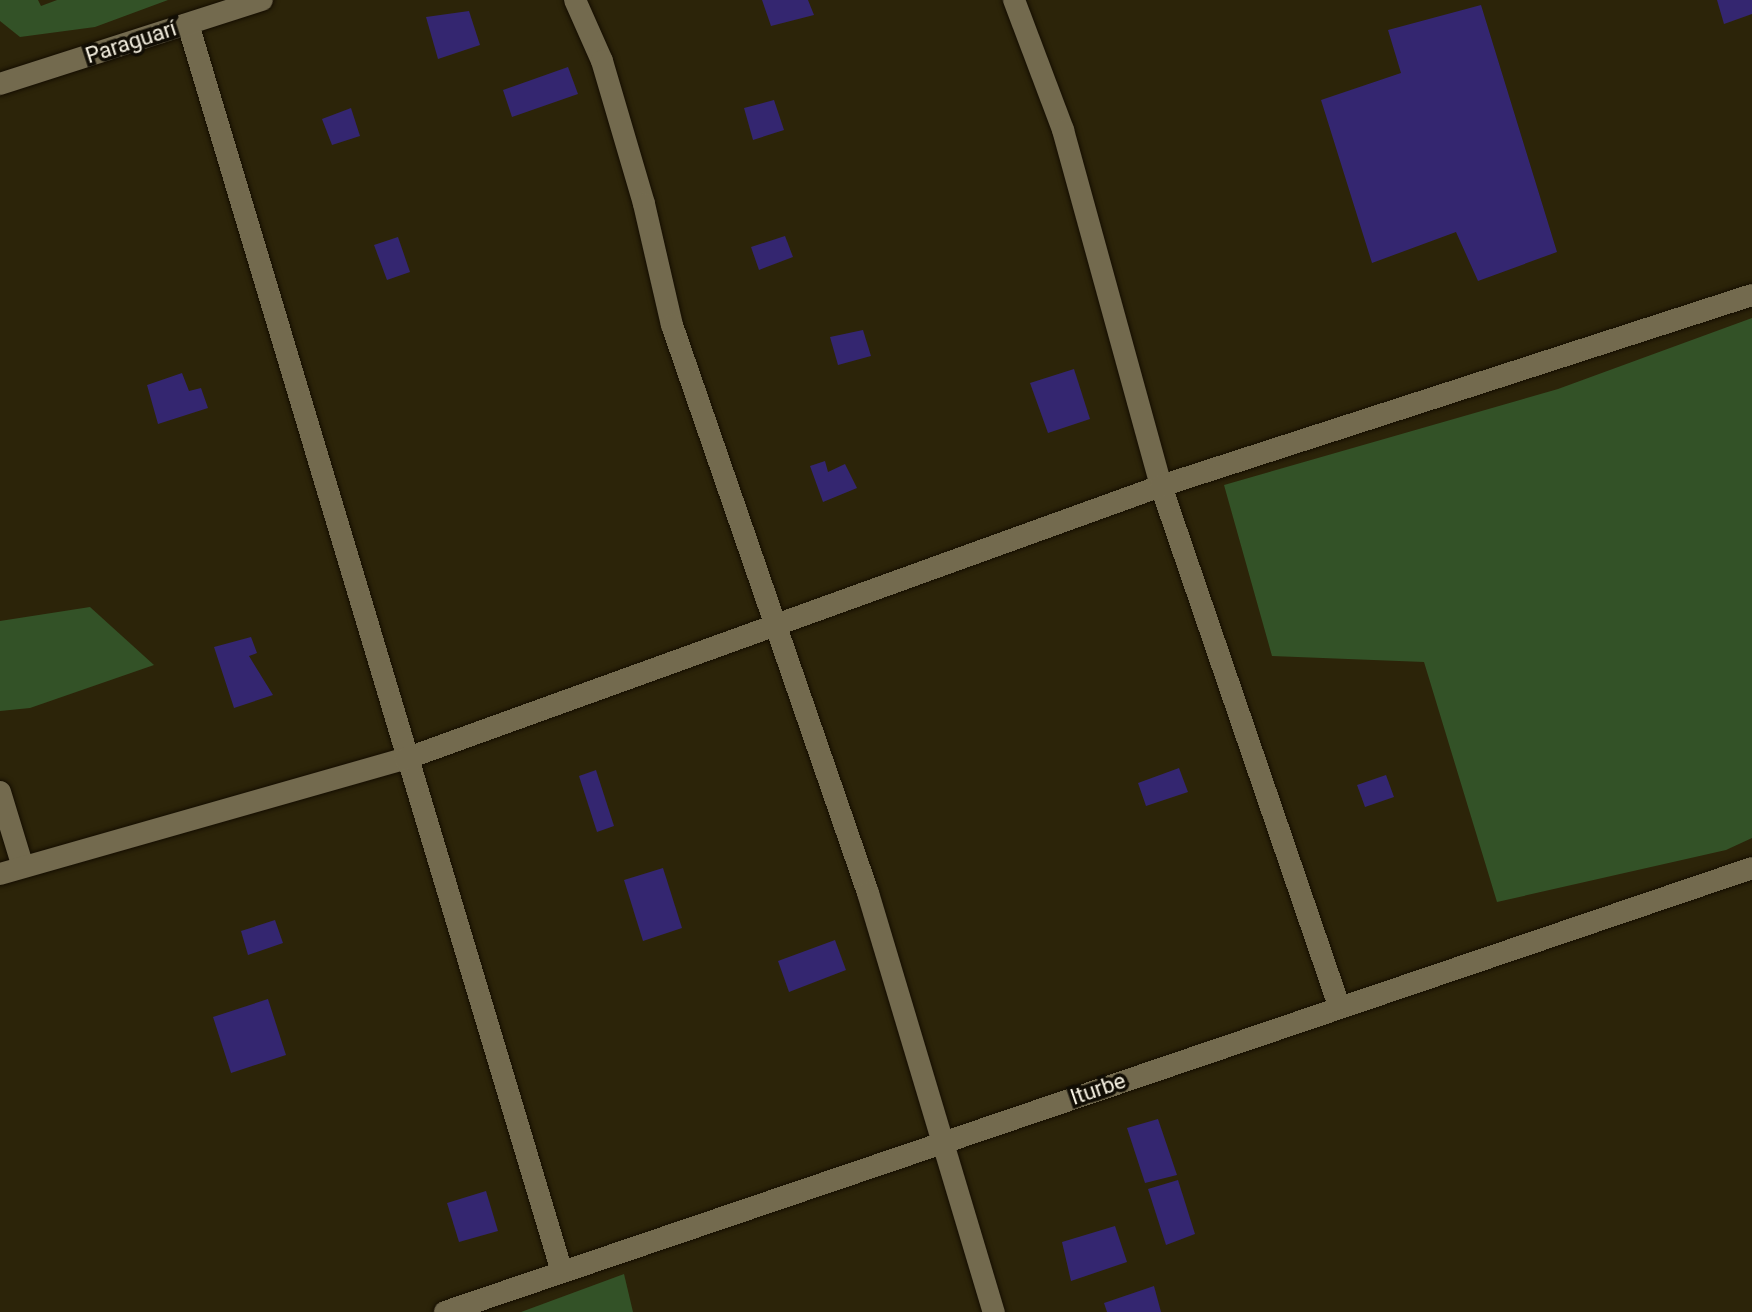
<!DOCTYPE html>
<html>
<head>
<meta charset="utf-8">
<style>
  body { margin:0 }
  #map { position:relative; width:1752px; height:1312px; overflow:hidden; background:#2c2409; font-family:Roboto,sans-serif }
  div>[style] { position:absolute }
  .green>* { inset:0; background:#335227 }
  .building>* { inset:0; background:#342670 }
  .roads { filter:drop-shadow(0 0 2px #140d00) drop-shadow(0 0 2px #140d00) }
  .minor>* { height:22px; margin:-11px; padding:0 11px; transform-origin:11px; border-radius:11px; background:#736a4e }
  span { translate:-50% -50%; white-space:nowrap; text-align:center; line-height:1.15; -webkit-text-stroke:7px #110d04; paint-order:stroke }
  .street-label { font-size:22px; color:#f6f1e2 }
</style>
</head>
<body>
<div id="map">
  <div class="green">
    <div style="clip-path:polygon(0 0,38px 0,41px 6px,57px 0,168px 0,95px 27px,20px 37px,0 21px)"></div>
    <div style="clip-path:polygon(1752px 318px,1752px 838px,1726px 850px,1497px 902px,1424px 662px,1272px 656px,1224px 485px,1558px 389px)"></div>
    <div style="clip-path:polygon(90px 607px,154px 665px,30px 708px,0 711px,0 621px)"></div>
    <div style="clip-path:polygon(624px 1274px,633px 1312px,521px 1312px)"></div>
  </div>
  <div class="building">
    <div style="clip-path:polygon(762px 0,808px 0,814px 15px,771px 26px)"></div>
    <div style="clip-path:polygon(1717px 0,1752px 0,1752px 14px,1724px 24px)"></div>
    <div style="clip-path:polygon(1481px 5px,1557px 252px,1478px 281px,1456px 232px,1372px 263px,1321px 100px,1401px 73px,1388px 30px)"></div>
    <div style="clip-path:polygon(469px 11px,480px 45px,438px 59px,426px 17px)"></div>
    <div style="clip-path:polygon(568px 67px,578px 94px,512px 117px,503px 90px)"></div>
    <div style="clip-path:polygon(774px 100px,784px 130px,753px 140px,744px 108px)"></div>
    <div style="clip-path:polygon(351px 108px,360px 136px,332px 145px,322px 119px)"></div>
    <div style="clip-path:polygon(785px 236px,793px 257px,759px 270px,751px 247px)"></div>
    <div style="clip-path:polygon(398px 237px,410px 272px,387px 280px,374px 245px)"></div>
    <div style="clip-path:polygon(863px 330px,871px 356px,838px 365px,830px 337px)"></div>
    <div style="clip-path:polygon(1074px 369px,1090px 419px,1048px 433px,1030px 383px)"></div>
    <div style="clip-path:polygon(182px 373px,189px 391px,201px 388px,208px 408px,158px 424px,147px 385px)"></div>
    <div style="clip-path:polygon(825px 461px,828px 472px,845px 464px,857px 488px,823px 502px,810px 466px)"></div>
    <div style="clip-path:polygon(251px 637px,257px 653px,249px 656px,273px 695px,234px 708px,214px 647px)"></div>
    <div style="clip-path:polygon(1179px 768px,1188px 792px,1146px 806px,1138px 783px)"></div>
    <div style="clip-path:polygon(596px 770px,614px 826px,597px 832px,579px 776px)"></div>
    <div style="clip-path:polygon(1386px 775px,1394px 797px,1365px 807px,1357px 785px)"></div>
    <div style="clip-path:polygon(663px 868px,682px 928px,643px 941px,624px 880px)"></div>
    <div style="clip-path:polygon(275px 920px,283px 943px,248px 955px,241px 931px)"></div>
    <div style="clip-path:polygon(835px 940px,846px 970px,789px 992px,778px 961px)"></div>
    <div style="clip-path:polygon(268px 999px,286px 1055px,231px 1073px,213px 1017px)"></div>
    <div style="clip-path:polygon(1158px 1119px,1177px 1175px,1145px 1183px,1127px 1128px)"></div>
    <div style="clip-path:polygon(1178px 1180px,1195px 1234px,1166px 1245px,1148px 1189px)"></div>
    <div style="clip-path:polygon(486px 1191px,498px 1231px,459px 1242px,447px 1203px)"></div>
    <div style="clip-path:polygon(1115px 1226px,1127px 1262px,1071px 1281px,1062px 1242px)"></div>
    <div style="clip-path:polygon(1154px 1286px,1161px 1312px,1107px 1312px,1104px 1303px)"></div>
  </div>
  <div class="roads">
    <div class="minor">
      <div style="left:575px;top:0;width:67px;rotate:66.1deg"></div>
      <div style="left:602px;top:61px;width:149px;rotate:73.6deg"></div>
      <div style="left:644px;top:204px;width:124px;rotate:77deg"></div>
      <div style="left:672px;top:325px;width:601px;rotate:70.96deg"></div>
      <div style="left:868px;top:893px;width:438px;rotate:73.3deg"></div>
      <div style="left:1014px;top:0;width:139px;rotate:69.3deg"></div>
      <div style="left:1063px;top:130px;width:369px;rotate:74.6deg"></div>
      <div style="left:1161px;top:486px;width:550px;rotate:71.1deg"></div>
      <div style="left:188px;top:24px;width:1303px;rotate:73.32deg"></div>
      <div style="left:0;top:84px;width:275px;rotate:-17.8deg"></div>
      <div style="left:0;top:792px;width:78px;rotate:73deg"></div>
      <div style="left:0;top:874px;width:421px;rotate:-15.9deg"></div>
      <div style="left:405px;top:759px;width:804px;rotate:-19.86deg"></div>
      <div style="left:1161px;top:486px;width:621px;rotate:-17.91deg"></div>
      <div style="left:445px;top:1312px;width:1380px;rotate:-18.76deg"></div>
    </div>
  </div>
  <div class="street-label">
    <span style="left:131px;top:42px;rotate:-18deg">Paraguarí</span>
    <span style="left:1098px;top:1089px;rotate:-19deg">Iturbe</span>
  </div>
</div>
</body>
</html>
